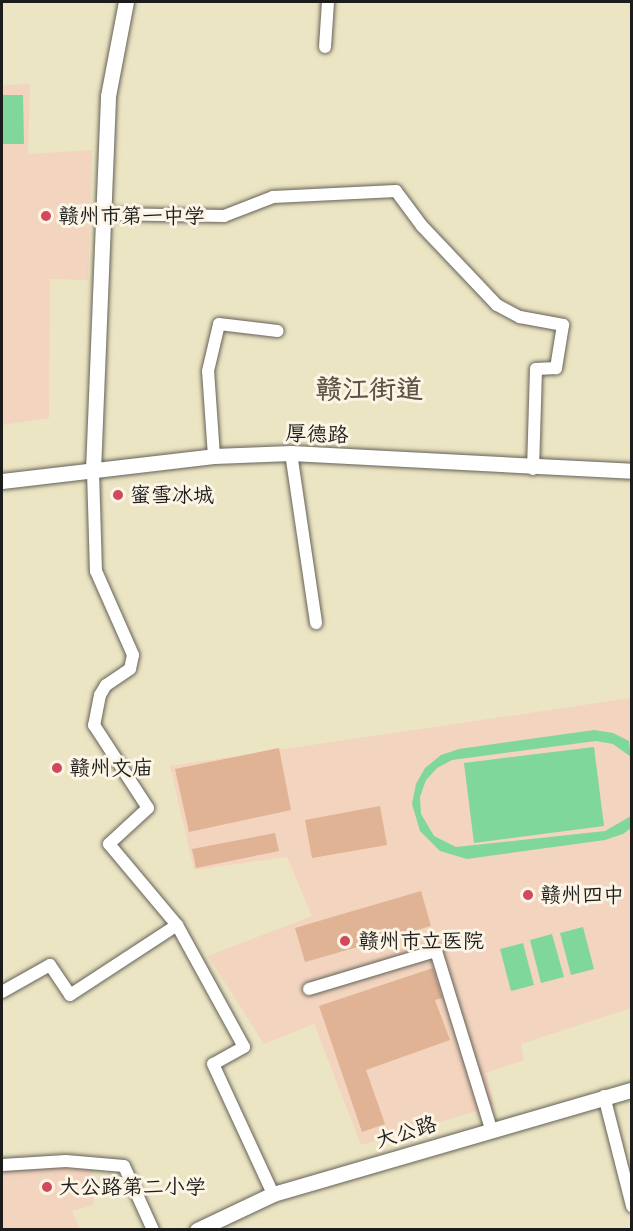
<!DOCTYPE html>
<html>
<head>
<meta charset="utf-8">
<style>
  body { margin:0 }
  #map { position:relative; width:633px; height:1231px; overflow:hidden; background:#ece5c4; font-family:"Patrick Hand","LXGW WenKai TC",sans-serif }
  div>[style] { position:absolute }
  .built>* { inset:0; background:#f3d4bf }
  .green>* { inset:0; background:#7fd79b }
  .building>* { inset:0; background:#dfb394 }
  .roads { filter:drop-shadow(0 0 2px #656257) drop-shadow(0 0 2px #656257) }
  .minor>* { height:12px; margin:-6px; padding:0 6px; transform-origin:6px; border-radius:6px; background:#fff }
  .tertiary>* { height:15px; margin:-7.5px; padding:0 7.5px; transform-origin:7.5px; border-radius:7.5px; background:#fff }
  .dots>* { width:16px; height:16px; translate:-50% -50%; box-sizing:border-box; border:3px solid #fcf5e5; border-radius:50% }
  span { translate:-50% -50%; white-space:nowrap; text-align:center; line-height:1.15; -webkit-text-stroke:6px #fcf5e5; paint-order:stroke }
  .poi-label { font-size:21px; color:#1c1c1c }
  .left { translate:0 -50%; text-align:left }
  .street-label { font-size:21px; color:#1c1c1c }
  .district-label { font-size:27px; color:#605146; font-weight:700 }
  .frame { position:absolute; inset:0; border:3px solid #1c1c1c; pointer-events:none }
</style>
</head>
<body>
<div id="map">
  <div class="built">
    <div style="clip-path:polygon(30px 84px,28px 154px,92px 150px,88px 280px,50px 279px,49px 418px,2px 425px,2px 85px)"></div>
    <div style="clip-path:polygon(631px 698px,631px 1008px,521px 1044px,524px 1060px,486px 1073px,494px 1106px,361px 1145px,314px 1024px,264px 1044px,208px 956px,312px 916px,287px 857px,194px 870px,170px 766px)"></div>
    <div style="clip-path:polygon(42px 1167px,92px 1169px,94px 1205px,72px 1211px,80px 1229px,2px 1230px,2px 1170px)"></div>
  </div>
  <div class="green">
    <div style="clip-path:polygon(2px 95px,23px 95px,24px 144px,2px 144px)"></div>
    <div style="clip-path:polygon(594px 730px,613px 733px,629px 741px,631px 757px,613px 744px,596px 741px,452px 760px,437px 768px,426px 780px,420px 797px,421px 814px,434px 836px,456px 847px,605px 831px,631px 816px,631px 828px,623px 834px,605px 840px,467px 859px,440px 851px,420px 831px,412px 804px,416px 784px,425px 768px,441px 755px,459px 749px)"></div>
    <div style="clip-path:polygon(594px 747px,604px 826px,474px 843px,464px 763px)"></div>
    <div style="clip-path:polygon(583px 927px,594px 969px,571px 975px,560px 933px)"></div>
    <div style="clip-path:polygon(552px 934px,564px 977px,541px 983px,530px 940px)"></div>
    <div style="clip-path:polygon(523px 943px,534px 985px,511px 991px,500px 949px)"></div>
  </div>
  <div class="building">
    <div style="clip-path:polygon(279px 748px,291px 810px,189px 832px,175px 769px)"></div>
    <div style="clip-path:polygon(380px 806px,387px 845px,312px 858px,305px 820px)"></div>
    <div style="clip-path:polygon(275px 833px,279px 851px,196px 868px,192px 849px)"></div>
    <div style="clip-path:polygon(421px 891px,431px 926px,305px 962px,295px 928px)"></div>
    <div style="clip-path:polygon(433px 968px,442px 998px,435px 1000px,450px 1040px,366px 1070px,385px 1124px,362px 1132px,319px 1006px)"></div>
  </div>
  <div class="roads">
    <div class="minor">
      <div style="left:325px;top:47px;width:45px;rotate:-86.2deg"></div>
      <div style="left:104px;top:214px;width:120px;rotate:1deg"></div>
      <div style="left:224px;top:216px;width:53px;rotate:-21.2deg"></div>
      <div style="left:273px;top:197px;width:123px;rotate:-2.8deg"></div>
      <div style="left:396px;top:191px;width:44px;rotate:53.4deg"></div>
      <div style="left:422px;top:226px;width:109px;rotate:46.5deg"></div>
      <div style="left:497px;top:305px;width:26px;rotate:28deg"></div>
      <div style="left:520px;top:317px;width:44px;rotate:10.5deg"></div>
      <div style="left:563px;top:325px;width:44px;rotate:99.2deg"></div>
      <div style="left:556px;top:368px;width:20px;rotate:177deg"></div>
      <div style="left:536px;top:369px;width:100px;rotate:91.7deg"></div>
      <div style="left:291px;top:453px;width:172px;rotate:81.6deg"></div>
      <div style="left:214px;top:456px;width:85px;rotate:-94deg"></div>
      <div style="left:208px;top:371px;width:48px;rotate:-76.8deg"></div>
      <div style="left:219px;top:324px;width:59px;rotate:6.8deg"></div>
      <div style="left:93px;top:471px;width:100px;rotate:88.3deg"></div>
      <div style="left:96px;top:571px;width:92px;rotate:66.2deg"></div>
      <div style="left:133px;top:655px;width:14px;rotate:102deg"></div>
      <div style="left:130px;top:669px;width:29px;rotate:146deg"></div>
      <div style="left:106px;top:685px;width:12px;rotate:121deg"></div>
      <div style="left:100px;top:695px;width:31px;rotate:101deg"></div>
      <div style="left:94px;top:725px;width:99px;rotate:57deg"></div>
      <div style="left:148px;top:808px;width:53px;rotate:137.3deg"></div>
      <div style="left:109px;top:844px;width:106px;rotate:50deg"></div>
      <div style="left:309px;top:989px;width:133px;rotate:-16.7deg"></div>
      <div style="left:436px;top:951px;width:186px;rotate:72.8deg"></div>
      <div style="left:2px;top:992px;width:55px;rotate:-29.4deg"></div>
      <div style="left:50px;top:965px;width:36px;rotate:56deg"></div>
      <div style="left:70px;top:995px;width:128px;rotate:-33.2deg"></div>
      <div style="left:177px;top:925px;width:139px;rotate:61.2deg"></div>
      <div style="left:244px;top:1047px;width:35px;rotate:151deg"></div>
      <div style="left:213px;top:1064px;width:143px;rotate:65.2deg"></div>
      <div style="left:604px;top:1096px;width:114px;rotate:75.7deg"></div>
      <div style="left:2px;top:1165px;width:64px;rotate:-3.6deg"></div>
      <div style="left:66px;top:1161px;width:58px;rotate:4.9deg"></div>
      <div style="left:124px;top:1166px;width:70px;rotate:65.6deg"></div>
    </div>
    <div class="tertiary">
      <div style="left:93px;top:471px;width:375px;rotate:-87.7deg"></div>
      <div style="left:108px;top:96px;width:96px;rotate:-79.2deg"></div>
      <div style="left:2px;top:481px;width:213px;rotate:-6.7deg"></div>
      <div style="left:214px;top:456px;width:77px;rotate:-2.2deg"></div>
      <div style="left:291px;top:453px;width:341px;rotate:3deg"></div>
      <div style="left:197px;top:1230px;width:84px;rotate:-25.3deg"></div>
      <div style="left:273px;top:1194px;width:374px;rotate:-16.2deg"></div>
    </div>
  </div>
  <div class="dots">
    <div style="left:46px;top:216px;background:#d1495b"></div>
    <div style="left:118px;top:495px;background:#d1495b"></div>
    <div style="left:57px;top:768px;background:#d1495b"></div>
    <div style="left:528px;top:895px;background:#d1495b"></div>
    <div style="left:345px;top:941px;background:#d1495b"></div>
    <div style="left:47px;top:1187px;background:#d1495b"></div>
  </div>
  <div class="poi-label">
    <span class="left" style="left:58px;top:216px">赣州市第一中学</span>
    <span class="left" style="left:130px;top:495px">蜜雪冰城</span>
    <span class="left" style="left:69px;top:768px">赣州文庙</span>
    <span class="left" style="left:540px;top:895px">赣州四中</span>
    <span class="left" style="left:358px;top:941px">赣州市立医院</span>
    <span class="left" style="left:59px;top:1187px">大公路第二小学</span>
  </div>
  <div class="street-label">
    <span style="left:317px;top:434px;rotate:2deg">厚德路</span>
    <span style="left:406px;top:1132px;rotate:-17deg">大公路</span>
  </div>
  <div class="district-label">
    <span style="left:369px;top:389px">赣江街道</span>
  </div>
  <div class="frame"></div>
</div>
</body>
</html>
